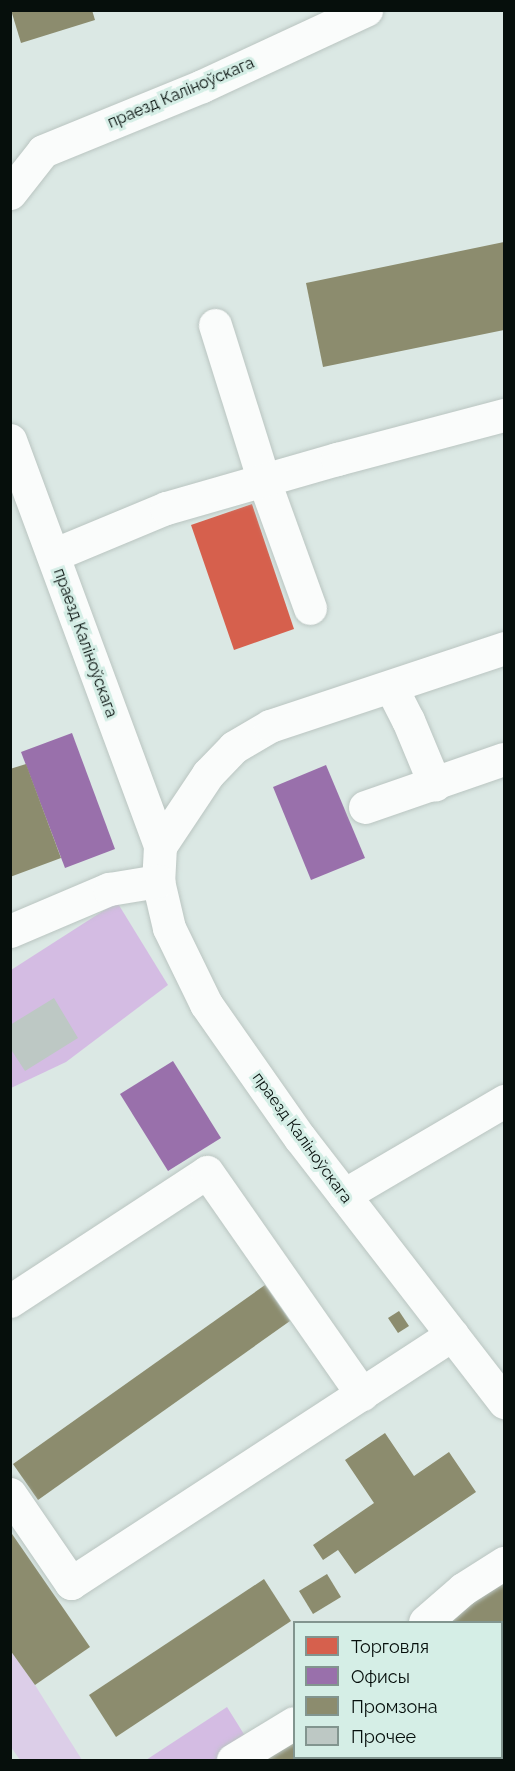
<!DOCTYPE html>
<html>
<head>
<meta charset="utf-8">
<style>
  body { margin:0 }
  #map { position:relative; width:515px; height:1771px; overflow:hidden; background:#dbe8e4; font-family:Raleway,sans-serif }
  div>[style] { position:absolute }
  .green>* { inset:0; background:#dccee8 }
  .forest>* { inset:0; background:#d4bce3 }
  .shops>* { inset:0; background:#d6604d }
  .offices>* { inset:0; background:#9970ab }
  .industry>* { inset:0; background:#8c8c6e }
  .building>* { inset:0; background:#bdc8c4 }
  .roads { filter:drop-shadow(0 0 2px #bac5c1) drop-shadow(0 0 2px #bac5c1) }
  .minor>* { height:33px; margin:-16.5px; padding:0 16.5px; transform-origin:16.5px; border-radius:16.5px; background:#fafcfb }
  span { translate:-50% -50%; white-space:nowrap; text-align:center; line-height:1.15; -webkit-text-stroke:6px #d5eee6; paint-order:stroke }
  .street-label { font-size:16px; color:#060f0c }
  .frame { position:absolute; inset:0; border:12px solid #060f0c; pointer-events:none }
  .legend { position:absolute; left:293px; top:1621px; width:210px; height:138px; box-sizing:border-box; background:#d5eee6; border:2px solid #82958f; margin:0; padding:8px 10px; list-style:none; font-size:18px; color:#060f0c }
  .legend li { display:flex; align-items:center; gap:12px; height:30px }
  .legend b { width:30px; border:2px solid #82958f }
</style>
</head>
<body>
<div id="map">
  <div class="green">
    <div style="clip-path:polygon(10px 1650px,35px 1685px,82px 1760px,20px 1760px,11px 1747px)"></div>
  </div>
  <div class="forest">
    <div style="clip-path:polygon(117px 902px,168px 985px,66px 1062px,11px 1088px,11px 970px)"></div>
    <div style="clip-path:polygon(227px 1707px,260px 1760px,146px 1760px)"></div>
  </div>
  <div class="shops">
    <div style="clip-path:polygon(252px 504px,294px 629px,234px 650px,191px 525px)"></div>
  </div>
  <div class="offices">
    <div style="clip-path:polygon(72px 733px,115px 849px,65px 868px,21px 752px)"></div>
    <div style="clip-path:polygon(326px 765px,365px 858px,311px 880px,273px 787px)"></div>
    <div style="clip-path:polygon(173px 1061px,221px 1138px,168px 1171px,120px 1094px)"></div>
  </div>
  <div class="industry">
    <div style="clip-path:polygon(11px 10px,92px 10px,95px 20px,21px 43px)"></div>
    <div style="clip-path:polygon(504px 242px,504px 330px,323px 367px,306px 283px)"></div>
    <div style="clip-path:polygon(26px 764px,61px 858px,10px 877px,10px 769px)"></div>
    <div style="clip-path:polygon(265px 1285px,290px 1321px,38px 1500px,13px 1464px)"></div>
    <div style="clip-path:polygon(399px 1311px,409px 1326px,398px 1333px,388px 1318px)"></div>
    <div style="clip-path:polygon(385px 1433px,414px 1476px,449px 1452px,476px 1492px,355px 1574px,338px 1550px,323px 1560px,313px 1545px,374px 1503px,345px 1460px)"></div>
    <div style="clip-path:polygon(10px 1531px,90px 1647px,35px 1685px,10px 1650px)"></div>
    <div style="clip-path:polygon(327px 1574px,341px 1597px,313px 1614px,299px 1591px)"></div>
    <div style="clip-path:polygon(504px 1578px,504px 1726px,502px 1722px,502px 1622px,435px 1622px)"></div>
    <div style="clip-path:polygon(264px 1579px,291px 1621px,116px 1737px,89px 1695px)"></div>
    <div style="clip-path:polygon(294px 1741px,294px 1758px,404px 1758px,400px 1760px,265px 1760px)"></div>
  </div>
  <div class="building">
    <div style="clip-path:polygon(54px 998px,78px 1038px,25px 1071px,10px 1048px,10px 1025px)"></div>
  </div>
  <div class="roads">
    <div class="minor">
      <div style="left:10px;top:193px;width:53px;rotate:-51.8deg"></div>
      <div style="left:43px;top:151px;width:172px;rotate:-22.2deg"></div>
      <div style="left:202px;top:86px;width:181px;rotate:-24.9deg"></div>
      <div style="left:215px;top:325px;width:164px;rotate:72.6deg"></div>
      <div style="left:264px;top:481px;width:135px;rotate:70.1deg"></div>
      <div style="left:10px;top:440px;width:433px;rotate:69.7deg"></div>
      <div style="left:160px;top:846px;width:35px;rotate:93deg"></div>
      <div style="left:158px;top:881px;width:48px;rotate:76.8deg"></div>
      <div style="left:169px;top:928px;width:85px;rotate:64deg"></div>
      <div style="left:206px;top:1004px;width:164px;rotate:55deg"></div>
      <div style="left:300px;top:1138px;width:334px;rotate:52.3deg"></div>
      <div style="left:53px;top:555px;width:122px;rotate:-22.6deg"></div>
      <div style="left:166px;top:508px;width:178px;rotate:-16deg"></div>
      <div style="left:337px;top:459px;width:173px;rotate:-14.8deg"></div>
      <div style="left:391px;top:687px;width:37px;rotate:63deg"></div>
      <div style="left:408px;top:720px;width:70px;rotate:67.4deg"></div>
      <div style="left:365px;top:807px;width:147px;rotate:-19.1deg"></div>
      <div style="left:160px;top:846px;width:87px;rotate:-56.3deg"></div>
      <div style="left:208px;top:774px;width:37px;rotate:-46deg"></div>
      <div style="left:234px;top:747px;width:42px;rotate:-30.3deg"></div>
      <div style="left:270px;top:726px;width:247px;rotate:-18.4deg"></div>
      <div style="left:10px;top:931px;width:108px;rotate:-23deg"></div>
      <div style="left:109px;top:889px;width:50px;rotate:-9.3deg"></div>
      <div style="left:344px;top:1195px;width:186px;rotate:-30.4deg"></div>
      <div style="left:10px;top:1301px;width:235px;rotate:-33.2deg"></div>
      <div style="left:207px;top:1172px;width:271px;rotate:55.1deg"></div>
      <div style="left:10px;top:1494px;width:108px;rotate:55.6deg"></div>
      <div style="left:71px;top:1583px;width:455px;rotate:-33.1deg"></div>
      <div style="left:425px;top:1622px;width:50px;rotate:-41deg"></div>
      <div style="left:463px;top:1589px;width:49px;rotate:-32.4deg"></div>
      <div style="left:233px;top:1760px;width:71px;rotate:-31.2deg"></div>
    </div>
  </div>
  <div class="street-label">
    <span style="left:181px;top:93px;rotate:-23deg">праезд Каліноўскага</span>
    <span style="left:85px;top:643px;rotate:70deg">праезд Каліноўскага</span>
    <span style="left:302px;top:1138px;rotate:54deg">праезд Каліноўскага</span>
  </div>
  <div class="frame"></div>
  <ul class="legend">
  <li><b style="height:16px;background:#d6604d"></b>Торговля</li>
  <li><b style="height:16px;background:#9970ab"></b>Офисы</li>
  <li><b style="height:16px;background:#8c8c6e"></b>Промзона</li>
  <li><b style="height:16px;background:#bdc8c4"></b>Прочее</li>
  </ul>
</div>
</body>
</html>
